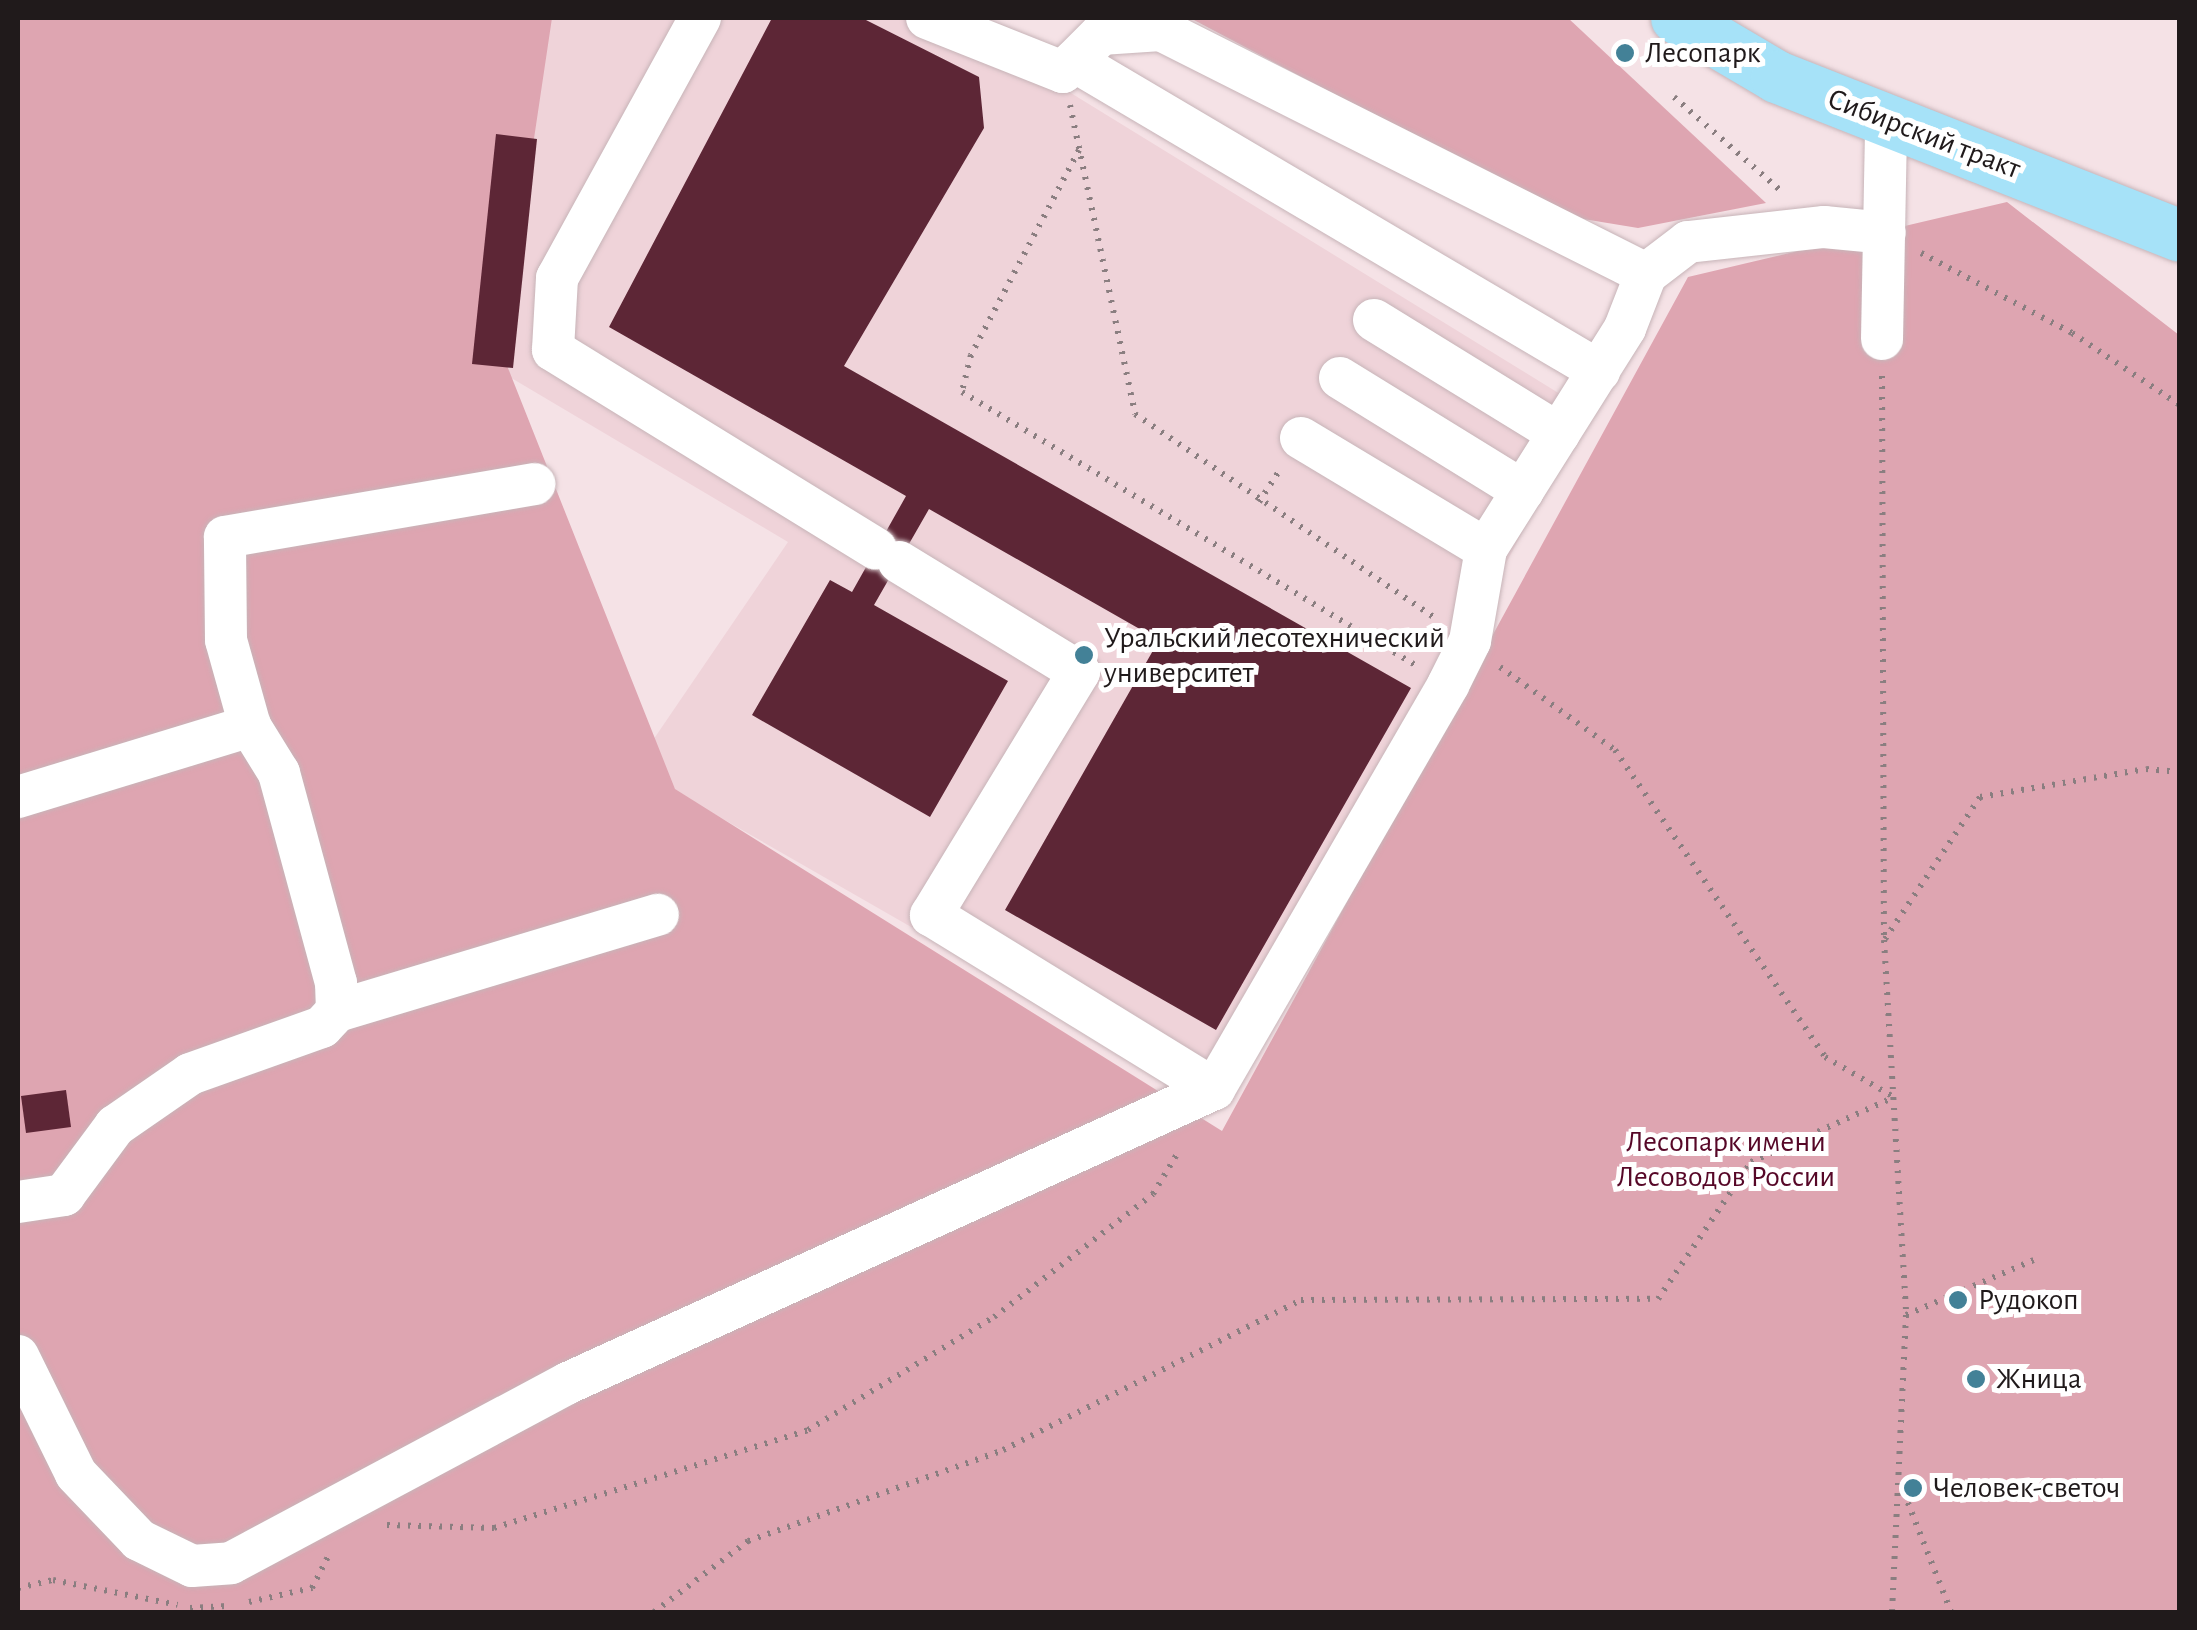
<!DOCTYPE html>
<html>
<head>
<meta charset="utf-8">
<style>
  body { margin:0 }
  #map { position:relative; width:2197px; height:1630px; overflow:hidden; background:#f5e2e6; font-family:"Alegreya Sans",sans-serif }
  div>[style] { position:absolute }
  .built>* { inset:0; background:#efd3d9 }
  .green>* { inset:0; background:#dea5b1 }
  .building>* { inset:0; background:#5d2636 }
  .path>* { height:6px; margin-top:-3px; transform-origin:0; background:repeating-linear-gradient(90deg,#8a7e80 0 2.5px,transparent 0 10.5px) }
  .roads { filter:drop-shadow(0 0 2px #c7b4b8) drop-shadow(0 0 2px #c7b4b8) }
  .minor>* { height:42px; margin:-21px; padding:0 21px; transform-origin:21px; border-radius:21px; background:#fff }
  .major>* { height:52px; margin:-26px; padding:0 26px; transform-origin:26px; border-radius:26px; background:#a6e2f8 }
  .dots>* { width:28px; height:28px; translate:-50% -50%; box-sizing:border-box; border:5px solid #fff; border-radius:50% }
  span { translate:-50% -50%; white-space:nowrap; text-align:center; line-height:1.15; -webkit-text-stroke:10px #fff; paint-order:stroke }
  .poi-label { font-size:30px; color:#201a1b }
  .left { translate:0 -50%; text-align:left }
  .street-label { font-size:30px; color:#201a1b }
  .park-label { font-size:30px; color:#560727 }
  .frame { position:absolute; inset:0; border:20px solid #201a1b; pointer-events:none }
</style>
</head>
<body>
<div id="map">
  <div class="built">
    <div style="clip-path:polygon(542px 18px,949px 18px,1586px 410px,1223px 1106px,634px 768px,788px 542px,503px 373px)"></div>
  </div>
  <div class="green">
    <div style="clip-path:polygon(18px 18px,552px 18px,502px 353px,675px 789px,1222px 1131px,1688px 277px,2007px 202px,2179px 335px,2179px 1612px,18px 1612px)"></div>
    <div style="clip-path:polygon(1190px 18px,1568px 18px,1766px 203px,1638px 228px,1565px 216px)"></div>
  </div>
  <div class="building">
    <div style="clip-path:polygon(772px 18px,862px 18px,979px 77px,984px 128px,844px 366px,1411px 688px,1216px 1030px,1005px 910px,1159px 640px,929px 509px,874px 605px,1008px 681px,930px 817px,752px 715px,830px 580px,852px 592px,906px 496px,609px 327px)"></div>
    <div style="clip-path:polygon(496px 134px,537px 139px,513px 368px,472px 364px)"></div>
    <div style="clip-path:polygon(66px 1090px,71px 1127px,26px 1133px,21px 1096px)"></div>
  </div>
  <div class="path">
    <div style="left:1674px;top:97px;width:144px;rotate:41.3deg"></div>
    <div style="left:1070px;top:105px;width:316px;rotate:78.1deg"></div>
    <div style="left:1135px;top:414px;width:361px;rotate:34.2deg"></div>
    <div style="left:1079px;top:150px;width:232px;rotate:117.8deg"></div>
    <div style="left:971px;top:355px;width:38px;rotate:104deg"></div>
    <div style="left:962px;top:392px;width:531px;rotate:31.06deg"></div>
    <div style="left:1921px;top:253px;width:171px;rotate:27.9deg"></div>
    <div style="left:2072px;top:333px;width:130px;rotate:33.7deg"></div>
    <div style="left:1882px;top:376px;width:564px;rotate:89.8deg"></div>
    <div style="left:1884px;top:940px;width:376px;rotate:86.6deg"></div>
    <div style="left:1906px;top:1315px;width:297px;rotate:92.7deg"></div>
    <div style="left:1259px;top:502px;width:38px;rotate:-57deg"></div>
    <div style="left:1500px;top:667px;width:142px;rotate:35.8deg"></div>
    <div style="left:1615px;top:750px;width:372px;rotate:55.6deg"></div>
    <div style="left:1825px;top:1057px;width:78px;rotate:30.2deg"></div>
    <div style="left:1885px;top:939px;width:171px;rotate:-56.2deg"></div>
    <div style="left:1980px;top:797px;width:168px;rotate:-9.6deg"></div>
    <div style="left:2146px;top:769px;width:34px;rotate:5deg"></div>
    <div style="left:1906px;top:1315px;width:139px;rotate:-23.3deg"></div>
    <div style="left:1904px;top:1493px;width:128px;rotate:68.4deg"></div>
    <div style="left:387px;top:1525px;width:107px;rotate:1.6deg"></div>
    <div style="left:494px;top:1528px;width:329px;rotate:-17.3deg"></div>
    <div style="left:808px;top:1430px;width:218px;rotate:-31.3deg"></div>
    <div style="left:994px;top:1317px;width:201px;rotate:-37.7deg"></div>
    <div style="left:1153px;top:1194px;width:52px;rotate:-59deg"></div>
    <div style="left:18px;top:1588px;width:36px;rotate:-13deg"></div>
    <div style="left:53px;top:1580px;width:127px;rotate:11.3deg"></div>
    <div style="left:249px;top:1602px;width:65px;rotate:-12.5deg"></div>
    <div style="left:312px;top:1588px;width:37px;rotate:-63deg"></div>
    <div style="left:190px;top:1608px;width:37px;rotate:-3deg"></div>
    <div style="left:654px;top:1612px;width:118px;rotate:-37.1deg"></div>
    <div style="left:748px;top:1541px;width:271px;rotate:-19.6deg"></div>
    <div style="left:1003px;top:1450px;width:334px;rotate:-26.7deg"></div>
    <div style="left:1301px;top:1300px;width:357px;rotate:-0.2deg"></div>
    <div style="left:1658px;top:1299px;width:166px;rotate:-55.8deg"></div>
    <div style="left:1751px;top:1162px;width:155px;rotate:-24.4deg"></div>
  </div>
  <div class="roads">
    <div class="minor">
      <div style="left:700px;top:18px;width:297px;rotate:118.8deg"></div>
      <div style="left:557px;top:278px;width:72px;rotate:93.2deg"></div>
      <div style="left:553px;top:350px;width:379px;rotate:31.6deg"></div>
      <div style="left:927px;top:18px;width:146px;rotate:21.7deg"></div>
      <div style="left:1063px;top:72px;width:54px;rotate:-45deg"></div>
      <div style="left:1101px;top:34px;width:60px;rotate:-3.8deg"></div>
      <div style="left:1161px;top:30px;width:543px;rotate:26.71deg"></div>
      <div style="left:1646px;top:274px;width:53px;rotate:-37.3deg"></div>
      <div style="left:1688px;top:242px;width:137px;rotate:-6.3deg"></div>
      <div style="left:1824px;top:227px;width:61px;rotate:5.6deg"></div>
      <div style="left:1074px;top:61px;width:610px;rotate:30.56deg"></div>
      <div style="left:1374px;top:320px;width:217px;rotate:31.6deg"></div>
      <div style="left:1882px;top:339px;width:216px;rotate:-88.9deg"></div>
      <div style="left:1340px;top:378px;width:215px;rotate:31.7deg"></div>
      <div style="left:1301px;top:438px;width:216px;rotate:31deg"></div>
      <div style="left:899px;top:562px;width:211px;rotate:31.4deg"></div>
      <div style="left:1079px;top:672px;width:285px;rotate:121.3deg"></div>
      <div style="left:931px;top:915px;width:332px;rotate:31.6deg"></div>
      <div style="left:18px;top:797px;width:243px;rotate:-17deg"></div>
      <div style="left:337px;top:1011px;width:335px;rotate:-16.7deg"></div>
      <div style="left:18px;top:1202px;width:47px;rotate:-8.7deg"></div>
      <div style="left:64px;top:1195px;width:86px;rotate:-53.5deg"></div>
      <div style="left:115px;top:1126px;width:91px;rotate:-34.7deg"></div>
      <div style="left:190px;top:1074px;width:140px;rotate:-19.6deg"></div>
      <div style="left:322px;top:1027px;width:22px;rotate:-47deg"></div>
      <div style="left:337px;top:1011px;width:28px;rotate:-92deg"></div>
      <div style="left:336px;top:983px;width:218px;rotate:-105.2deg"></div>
      <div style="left:279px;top:773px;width:55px;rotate:-121.7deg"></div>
      <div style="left:250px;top:726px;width:89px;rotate:-105.6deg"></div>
      <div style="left:226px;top:640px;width:103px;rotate:-90.6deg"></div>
      <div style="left:225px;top:537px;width:314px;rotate:-9.7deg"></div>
      <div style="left:18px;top:1356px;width:131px;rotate:63.8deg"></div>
      <div style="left:76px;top:1474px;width:91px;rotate:46.3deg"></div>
      <div style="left:139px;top:1540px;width:59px;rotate:26.1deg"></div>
      <div style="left:192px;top:1566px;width:39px;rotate:-4deg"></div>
      <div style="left:231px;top:1563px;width:382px;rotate:-28.1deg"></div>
      <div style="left:568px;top:1383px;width:710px;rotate:-24.47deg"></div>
      <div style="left:1214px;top:1089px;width:467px;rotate:-59.9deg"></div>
      <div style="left:1448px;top:685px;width:49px;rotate:-63.4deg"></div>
      <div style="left:1470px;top:641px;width:93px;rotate:-80.1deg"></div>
      <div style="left:1486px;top:549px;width:261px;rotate:-57.8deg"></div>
      <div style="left:1625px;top:328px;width:58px;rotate:-68.7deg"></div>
    </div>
    <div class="major">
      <div style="left:1677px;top:18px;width:116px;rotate:30.5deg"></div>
      <div style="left:1777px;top:77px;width:433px;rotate:21.5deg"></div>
    </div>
  </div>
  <div class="dots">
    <div style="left:1625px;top:53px;background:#438197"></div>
    <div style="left:1084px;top:655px;background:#438197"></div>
    <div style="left:1958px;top:1300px;background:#438197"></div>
    <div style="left:1976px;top:1379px;background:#438197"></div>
    <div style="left:1913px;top:1488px;background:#438197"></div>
  </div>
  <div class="poi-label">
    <span class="left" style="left:1645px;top:53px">Лесопарк</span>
    <span class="left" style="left:1104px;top:655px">Уральский лесотехнический<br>университет</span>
    <span class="left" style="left:1978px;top:1300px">Рудокоп</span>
    <span class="left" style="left:1996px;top:1379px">Жница</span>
    <span class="left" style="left:1933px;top:1488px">Человек-светоч</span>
  </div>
  <div class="street-label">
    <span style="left:1924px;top:134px;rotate:21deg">Сибирский тракт</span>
  </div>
  <div class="park-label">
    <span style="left:1726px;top:1159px">Лесопарк имени<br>Лесоводов России</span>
  </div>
  <div class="frame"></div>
</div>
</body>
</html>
